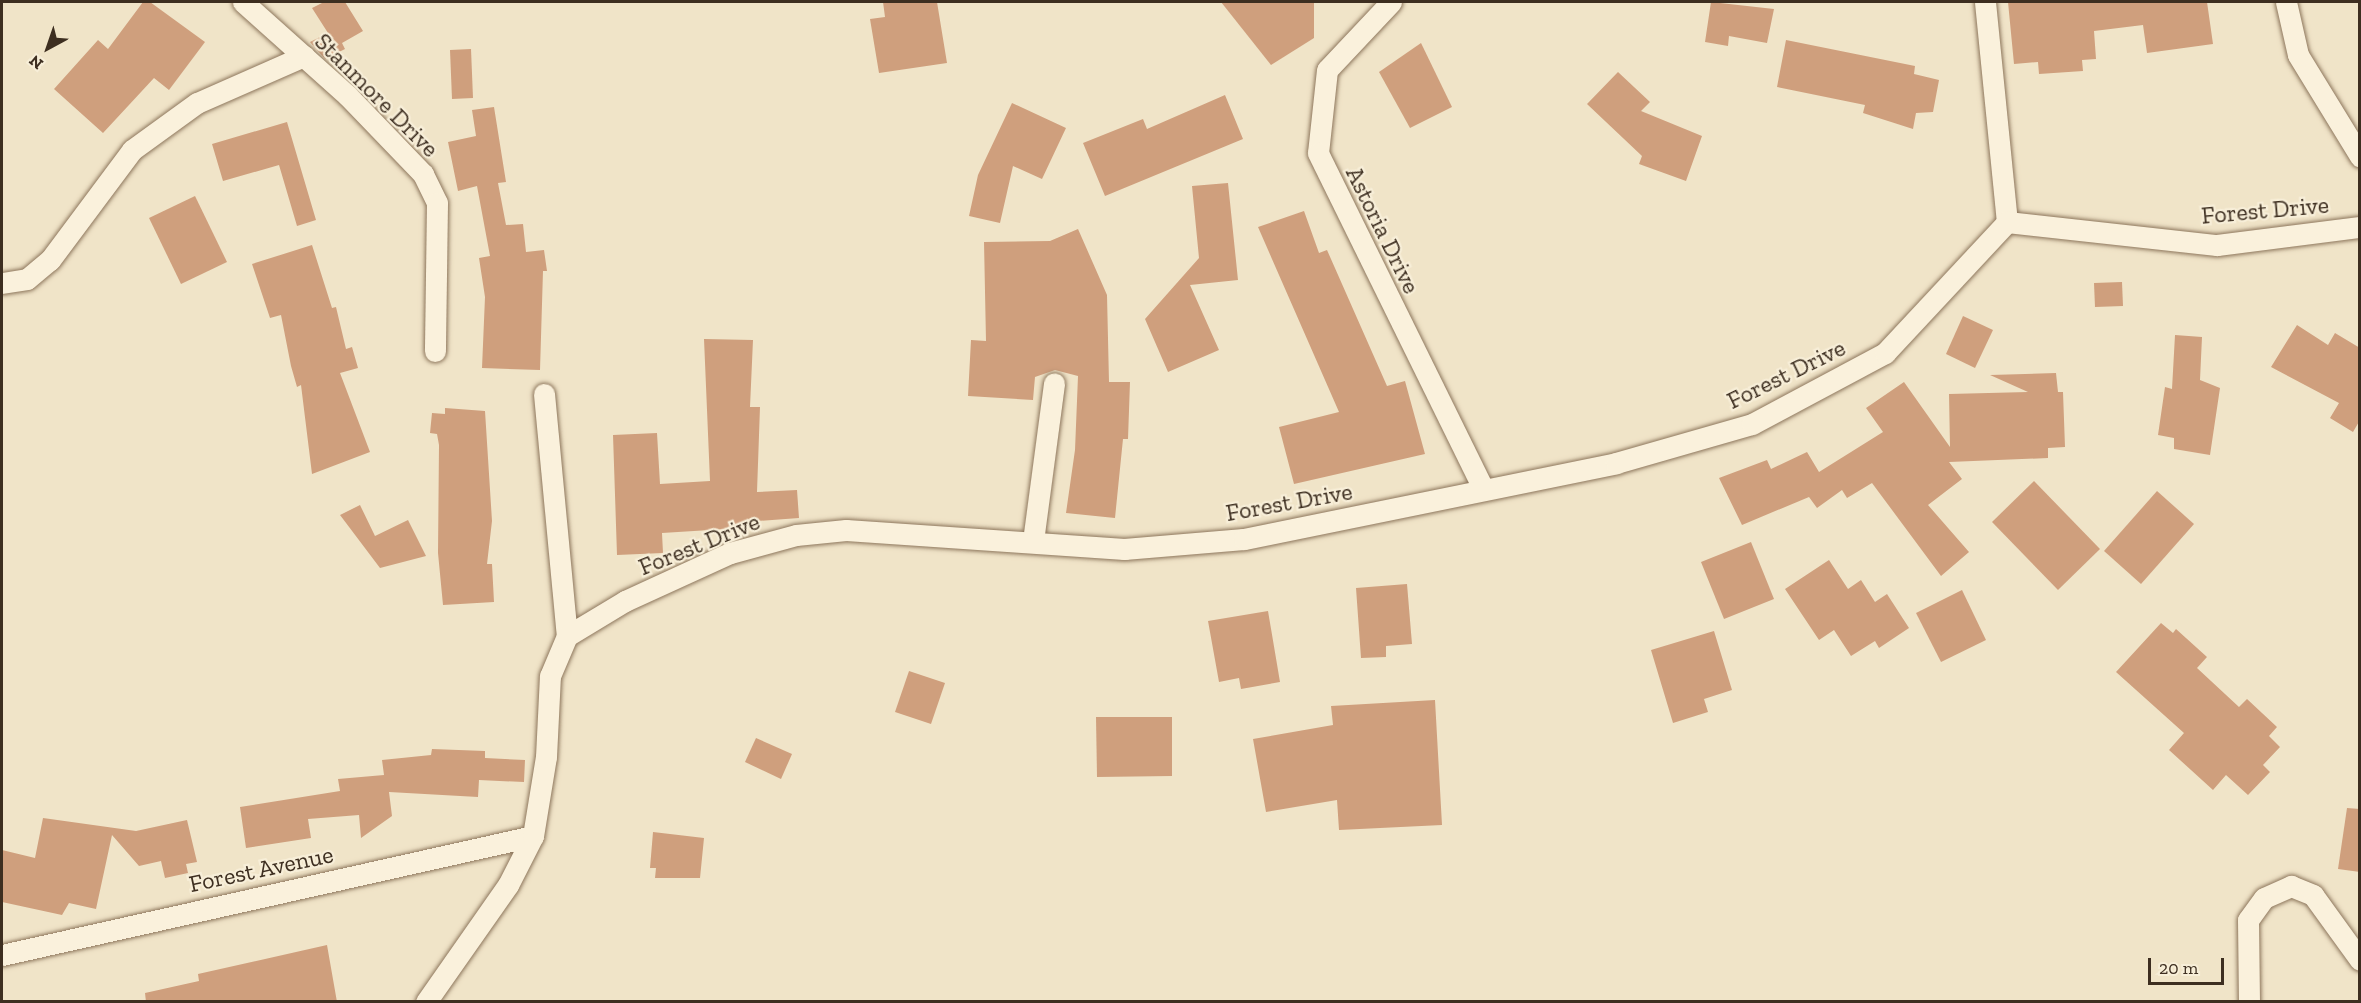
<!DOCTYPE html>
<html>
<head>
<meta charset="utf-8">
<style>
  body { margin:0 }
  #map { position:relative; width:2361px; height:1003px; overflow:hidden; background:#f0e4c8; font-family:"Zilla Slab",serif }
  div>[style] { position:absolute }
  .building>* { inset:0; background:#cf9f7d }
  .roads { filter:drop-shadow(0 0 2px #8d765c) drop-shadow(0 0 2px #8d765c) }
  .street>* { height:21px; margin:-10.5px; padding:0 10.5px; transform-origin:10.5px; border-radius:10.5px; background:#faf1dc }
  span { translate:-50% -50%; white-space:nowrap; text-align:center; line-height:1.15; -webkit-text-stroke:4.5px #f7eed8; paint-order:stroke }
  .street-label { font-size:24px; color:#3d2e20 }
  .frame { position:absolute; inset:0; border:3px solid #3d2e20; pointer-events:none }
  .north { position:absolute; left:18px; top:18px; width:60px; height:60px; -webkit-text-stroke:4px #f7eed8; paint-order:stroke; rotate:220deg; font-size:16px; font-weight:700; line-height:24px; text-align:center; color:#3d2e20 }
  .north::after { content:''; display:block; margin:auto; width:21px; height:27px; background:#3d2e20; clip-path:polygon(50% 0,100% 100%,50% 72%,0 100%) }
  .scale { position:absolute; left:2148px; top:958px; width:76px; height:27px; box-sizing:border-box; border:3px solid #3d2e20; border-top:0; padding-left:8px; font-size:18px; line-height:21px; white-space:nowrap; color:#3d2e20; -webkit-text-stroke:4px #f7eed8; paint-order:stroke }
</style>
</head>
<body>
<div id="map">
  <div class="building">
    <div style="clip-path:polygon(143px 2px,150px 2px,205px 42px,169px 90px,154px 78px,103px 133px,54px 89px,98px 40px,108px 49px)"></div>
    <div style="clip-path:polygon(324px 2px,345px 2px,363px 31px,342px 43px,345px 49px,325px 59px,310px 42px,328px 33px,312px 8px)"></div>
    <div style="clip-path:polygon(883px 2px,937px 2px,947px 63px,879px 73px,870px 19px,885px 17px)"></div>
    <div style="clip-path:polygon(1221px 2px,1314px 2px,1314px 38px,1271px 65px)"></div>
    <div style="clip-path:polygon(1711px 2px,1774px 9px,1767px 43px,1729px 36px,1728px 46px,1705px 42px)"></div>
    <div style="clip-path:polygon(2008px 2px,2207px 2px,2213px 44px,2147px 53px,2143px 25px,2094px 31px,2096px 59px,2082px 60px,2083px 71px,2039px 74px,2038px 62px,2014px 64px)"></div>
    <div style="clip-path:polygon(1786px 40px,1915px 66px,1914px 74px,1939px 80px,1933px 112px,1916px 113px,1913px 129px,1863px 113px,1865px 105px,1777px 87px)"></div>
    <div style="clip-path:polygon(1421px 43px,1452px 107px,1410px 128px,1379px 72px)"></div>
    <div style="clip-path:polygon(471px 49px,473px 98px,452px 99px,450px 50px)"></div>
    <div style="clip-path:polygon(1618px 72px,1650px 102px,1641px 111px,1702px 136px,1686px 181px,1639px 164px,1642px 156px,1587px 104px)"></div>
    <div style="clip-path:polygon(1225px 95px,1243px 139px,1105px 196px,1083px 143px,1143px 119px,1147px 129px)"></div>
    <div style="clip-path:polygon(1012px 103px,1066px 128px,1042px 179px,1013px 166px,1000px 223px,969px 216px,978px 175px)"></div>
    <div style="clip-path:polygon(494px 107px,506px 182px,498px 183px,506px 225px,523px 224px,526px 252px,544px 250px,547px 271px,543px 271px,540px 370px,482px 368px,485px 297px,479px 258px,490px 256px,477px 186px,458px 191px,448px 142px,476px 136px,472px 110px)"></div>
    <div style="clip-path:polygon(287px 122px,316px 220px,297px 226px,279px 165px,223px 181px,212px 144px)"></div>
    <div style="clip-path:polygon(1228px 183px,1238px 280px,1190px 285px,1219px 350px,1168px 372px,1145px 319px,1199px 258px,1192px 186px)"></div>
    <div style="clip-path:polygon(195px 196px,227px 262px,181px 284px,149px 218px)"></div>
    <div style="clip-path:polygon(1304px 211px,1319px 253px,1327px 250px,1387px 386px,1405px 381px,1425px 454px,1294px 484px,1279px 427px,1339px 412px,1258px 227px)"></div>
    <div style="clip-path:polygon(1078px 229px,1107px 295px,1109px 382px,1130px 382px,1128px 439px,1123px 439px,1115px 518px,1066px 513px,1075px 450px,1078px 376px,1055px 370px,1035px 377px,1033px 400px,968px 396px,971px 340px,986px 341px,984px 242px,1050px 241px)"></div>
    <div style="clip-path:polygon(312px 245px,332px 308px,336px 307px,346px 349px,352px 347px,358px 368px,340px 373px,370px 452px,312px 474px,301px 385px,297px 387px,291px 366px,281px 315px,270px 318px,252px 264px)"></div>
    <div style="clip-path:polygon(2122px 282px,2123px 306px,2095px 307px,2094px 283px)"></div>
    <div style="clip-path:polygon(1963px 316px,1993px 330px,1975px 368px,1946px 354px)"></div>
    <div style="clip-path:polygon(2297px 325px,2328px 345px,2335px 333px,2360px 348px,2360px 420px,2353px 432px,2330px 418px,2339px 403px,2271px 367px)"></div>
    <div style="clip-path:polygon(2175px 335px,2202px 337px,2200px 380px,2220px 388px,2210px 455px,2174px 449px,2174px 438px,2158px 435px,2165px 387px,2172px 389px)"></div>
    <div style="clip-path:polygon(704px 339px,753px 340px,750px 407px,760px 407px,757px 492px,797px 490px,799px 518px,757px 521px,758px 527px,662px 533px,663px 553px,617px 555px,613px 435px,657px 433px,660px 484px,710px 481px)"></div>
    <div style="clip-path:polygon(2056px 373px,2058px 392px,2063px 392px,2065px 447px,2048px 448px,2048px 458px,1949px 462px,1962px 479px,1928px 505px,1969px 552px,1941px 576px,1872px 483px,1847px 498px,1842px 490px,1817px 508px,1809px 497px,1742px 525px,1719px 478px,1767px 460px,1771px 469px,1807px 452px,1819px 472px,1883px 432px,1866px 408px,1904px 382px,1950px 447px,1949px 394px,2028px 392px,1990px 375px)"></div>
    <div style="clip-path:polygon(445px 408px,485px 411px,492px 521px,487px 564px,492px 564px,494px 602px,443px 605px,438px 553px,439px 445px,437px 434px,430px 433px,432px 413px,445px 414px)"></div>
    <div style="clip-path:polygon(2034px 481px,2100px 549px,2058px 590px,1992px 522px)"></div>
    <div style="clip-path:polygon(2157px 491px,2194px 524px,2141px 584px,2104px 551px)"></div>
    <div style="clip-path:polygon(360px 505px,375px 536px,408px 520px,426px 556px,380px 568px,340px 515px)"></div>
    <div style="clip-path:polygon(1751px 542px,1774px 599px,1724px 619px,1701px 562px)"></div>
    <div style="clip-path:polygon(1829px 560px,1848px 589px,1861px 580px,1875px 602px,1887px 594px,1909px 628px,1879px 648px,1875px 641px,1851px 656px,1834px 630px,1819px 640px,1785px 589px)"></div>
    <div style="clip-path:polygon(1407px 584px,1412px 644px,1386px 646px,1386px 657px,1361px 658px,1356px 588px)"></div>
    <div style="clip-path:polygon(1962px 590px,1986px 640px,1941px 662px,1916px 613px)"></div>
    <div style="clip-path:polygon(1268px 611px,1280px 682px,1241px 689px,1239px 678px,1219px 682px,1208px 621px)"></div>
    <div style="clip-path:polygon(2161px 623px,2173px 633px,2176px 629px,2207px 657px,2197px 668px,2239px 707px,2247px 699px,2277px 727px,2269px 736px,2280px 747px,2263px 765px,2270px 772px,2248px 795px,2226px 775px,2213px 790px,2169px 750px,2184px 733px,2116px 672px)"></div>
    <div style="clip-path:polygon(1714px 631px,1732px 690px,1704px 699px,1708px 712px,1673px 723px,1651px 650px)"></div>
    <div style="clip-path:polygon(909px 671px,945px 683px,931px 724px,895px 712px)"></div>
    <div style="clip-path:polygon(1435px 700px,1442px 825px,1339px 830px,1337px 800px,1266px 812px,1253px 739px,1333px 725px,1331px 706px)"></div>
    <div style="clip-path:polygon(1096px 717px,1172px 717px,1172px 776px,1097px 777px)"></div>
    <div style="clip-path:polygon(756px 738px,792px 754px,781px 779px,745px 762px)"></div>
    <div style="clip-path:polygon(432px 749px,485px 751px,485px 758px,525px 760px,524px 782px,479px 780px,478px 797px,389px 792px,392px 816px,361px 838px,359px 815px,308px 819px,311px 838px,246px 848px,240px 807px,340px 791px,338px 779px,384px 775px,382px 760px,431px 755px)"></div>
    <div style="clip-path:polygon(2347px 808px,2360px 809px,2360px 872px,2338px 869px)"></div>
    <div style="clip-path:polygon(43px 818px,136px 831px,187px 820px,197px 862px,186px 864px,188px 873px,165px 878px,161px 861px,139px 866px,112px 835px,96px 909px,69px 903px,62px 915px,2px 902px,2px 850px,35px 858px)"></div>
    <div style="clip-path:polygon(653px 832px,704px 838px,700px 878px,655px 878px,656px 868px,650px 868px)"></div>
    <div style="clip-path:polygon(327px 945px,337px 1002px,146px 1002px,145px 993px,199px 981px,198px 974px)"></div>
  </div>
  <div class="roads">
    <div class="street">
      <div style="left:243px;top:2px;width:140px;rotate:41.8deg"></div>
      <div style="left:347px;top:95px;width:110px;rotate:46.1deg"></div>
      <div style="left:423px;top:174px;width:32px;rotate:64deg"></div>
      <div style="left:437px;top:203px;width:148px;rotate:90.8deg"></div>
      <div style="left:1391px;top:2px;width:93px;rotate:133.3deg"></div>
      <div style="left:1327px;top:70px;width:83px;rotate:96.2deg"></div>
      <div style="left:1318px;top:153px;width:373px;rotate:63.8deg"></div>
      <div style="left:1985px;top:2px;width:221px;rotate:84.3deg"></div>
      <div style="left:2286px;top:2px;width:54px;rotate:77.2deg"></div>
      <div style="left:2298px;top:55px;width:119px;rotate:58.5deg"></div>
      <div style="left:2px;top:283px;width:25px;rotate:-9deg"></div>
      <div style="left:27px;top:279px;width:30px;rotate:-40deg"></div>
      <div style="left:50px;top:260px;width:137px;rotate:-53.3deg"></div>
      <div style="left:132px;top:150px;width:80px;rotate:-35.9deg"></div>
      <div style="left:197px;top:103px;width:117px;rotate:-23.7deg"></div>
      <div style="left:544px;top:394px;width:243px;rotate:84.6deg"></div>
      <div style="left:1033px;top:541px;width:159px;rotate:-82.4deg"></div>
      <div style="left:2px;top:955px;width:544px;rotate:-12.63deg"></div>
      <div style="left:426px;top:1002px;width:143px;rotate:-55deg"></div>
      <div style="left:508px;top:885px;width:55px;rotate:-63deg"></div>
      <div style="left:533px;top:836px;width:80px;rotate:-80.7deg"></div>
      <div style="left:546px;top:757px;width:81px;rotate:-87.2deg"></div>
      <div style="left:550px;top:676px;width:43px;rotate:-67deg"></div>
      <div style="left:567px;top:636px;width:68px;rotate:-31.1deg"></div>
      <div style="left:625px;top:601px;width:115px;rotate:-24.6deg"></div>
      <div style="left:730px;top:553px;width:68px;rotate:-15.3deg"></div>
      <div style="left:796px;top:535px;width:50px;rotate:-5.7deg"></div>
      <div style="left:846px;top:530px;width:279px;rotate:3.9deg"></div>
      <div style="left:1124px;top:549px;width:120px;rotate:-4.8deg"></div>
      <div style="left:1244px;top:539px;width:380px;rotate:-11.5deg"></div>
      <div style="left:1616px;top:463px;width:141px;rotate:-16deg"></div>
      <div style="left:1752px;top:424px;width:151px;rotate:-28.1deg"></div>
      <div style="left:1885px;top:353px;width:179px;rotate:-47deg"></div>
      <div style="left:2007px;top:222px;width:211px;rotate:6.3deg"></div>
      <div style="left:2217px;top:245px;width:144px;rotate:-7.2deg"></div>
      <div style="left:2249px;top:1002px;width:82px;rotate:-90.7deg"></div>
      <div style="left:2248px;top:920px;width:27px;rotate:-54deg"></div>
      <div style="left:2264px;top:898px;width:30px;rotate:-24deg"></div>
      <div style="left:2291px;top:886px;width:24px;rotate:22deg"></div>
      <div style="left:2313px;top:895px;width:80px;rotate:54.1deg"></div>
    </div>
  </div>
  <div class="street-label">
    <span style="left:377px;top:95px;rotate:45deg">Stanmore Drive</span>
    <span style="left:2265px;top:210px;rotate:-5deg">Forest Drive</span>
    <span style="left:1383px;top:230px;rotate:64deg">Astoria Drive</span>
    <span style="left:1786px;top:374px;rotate:-26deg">Forest Drive</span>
    <span style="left:1289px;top:502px;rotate:-10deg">Forest Drive</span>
    <span style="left:699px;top:544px;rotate:-22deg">Forest Drive</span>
    <span style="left:261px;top:869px;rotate:-12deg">Forest Avenue</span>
  </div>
  <div class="frame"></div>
  <div class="north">N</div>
  <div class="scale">20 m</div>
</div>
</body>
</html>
